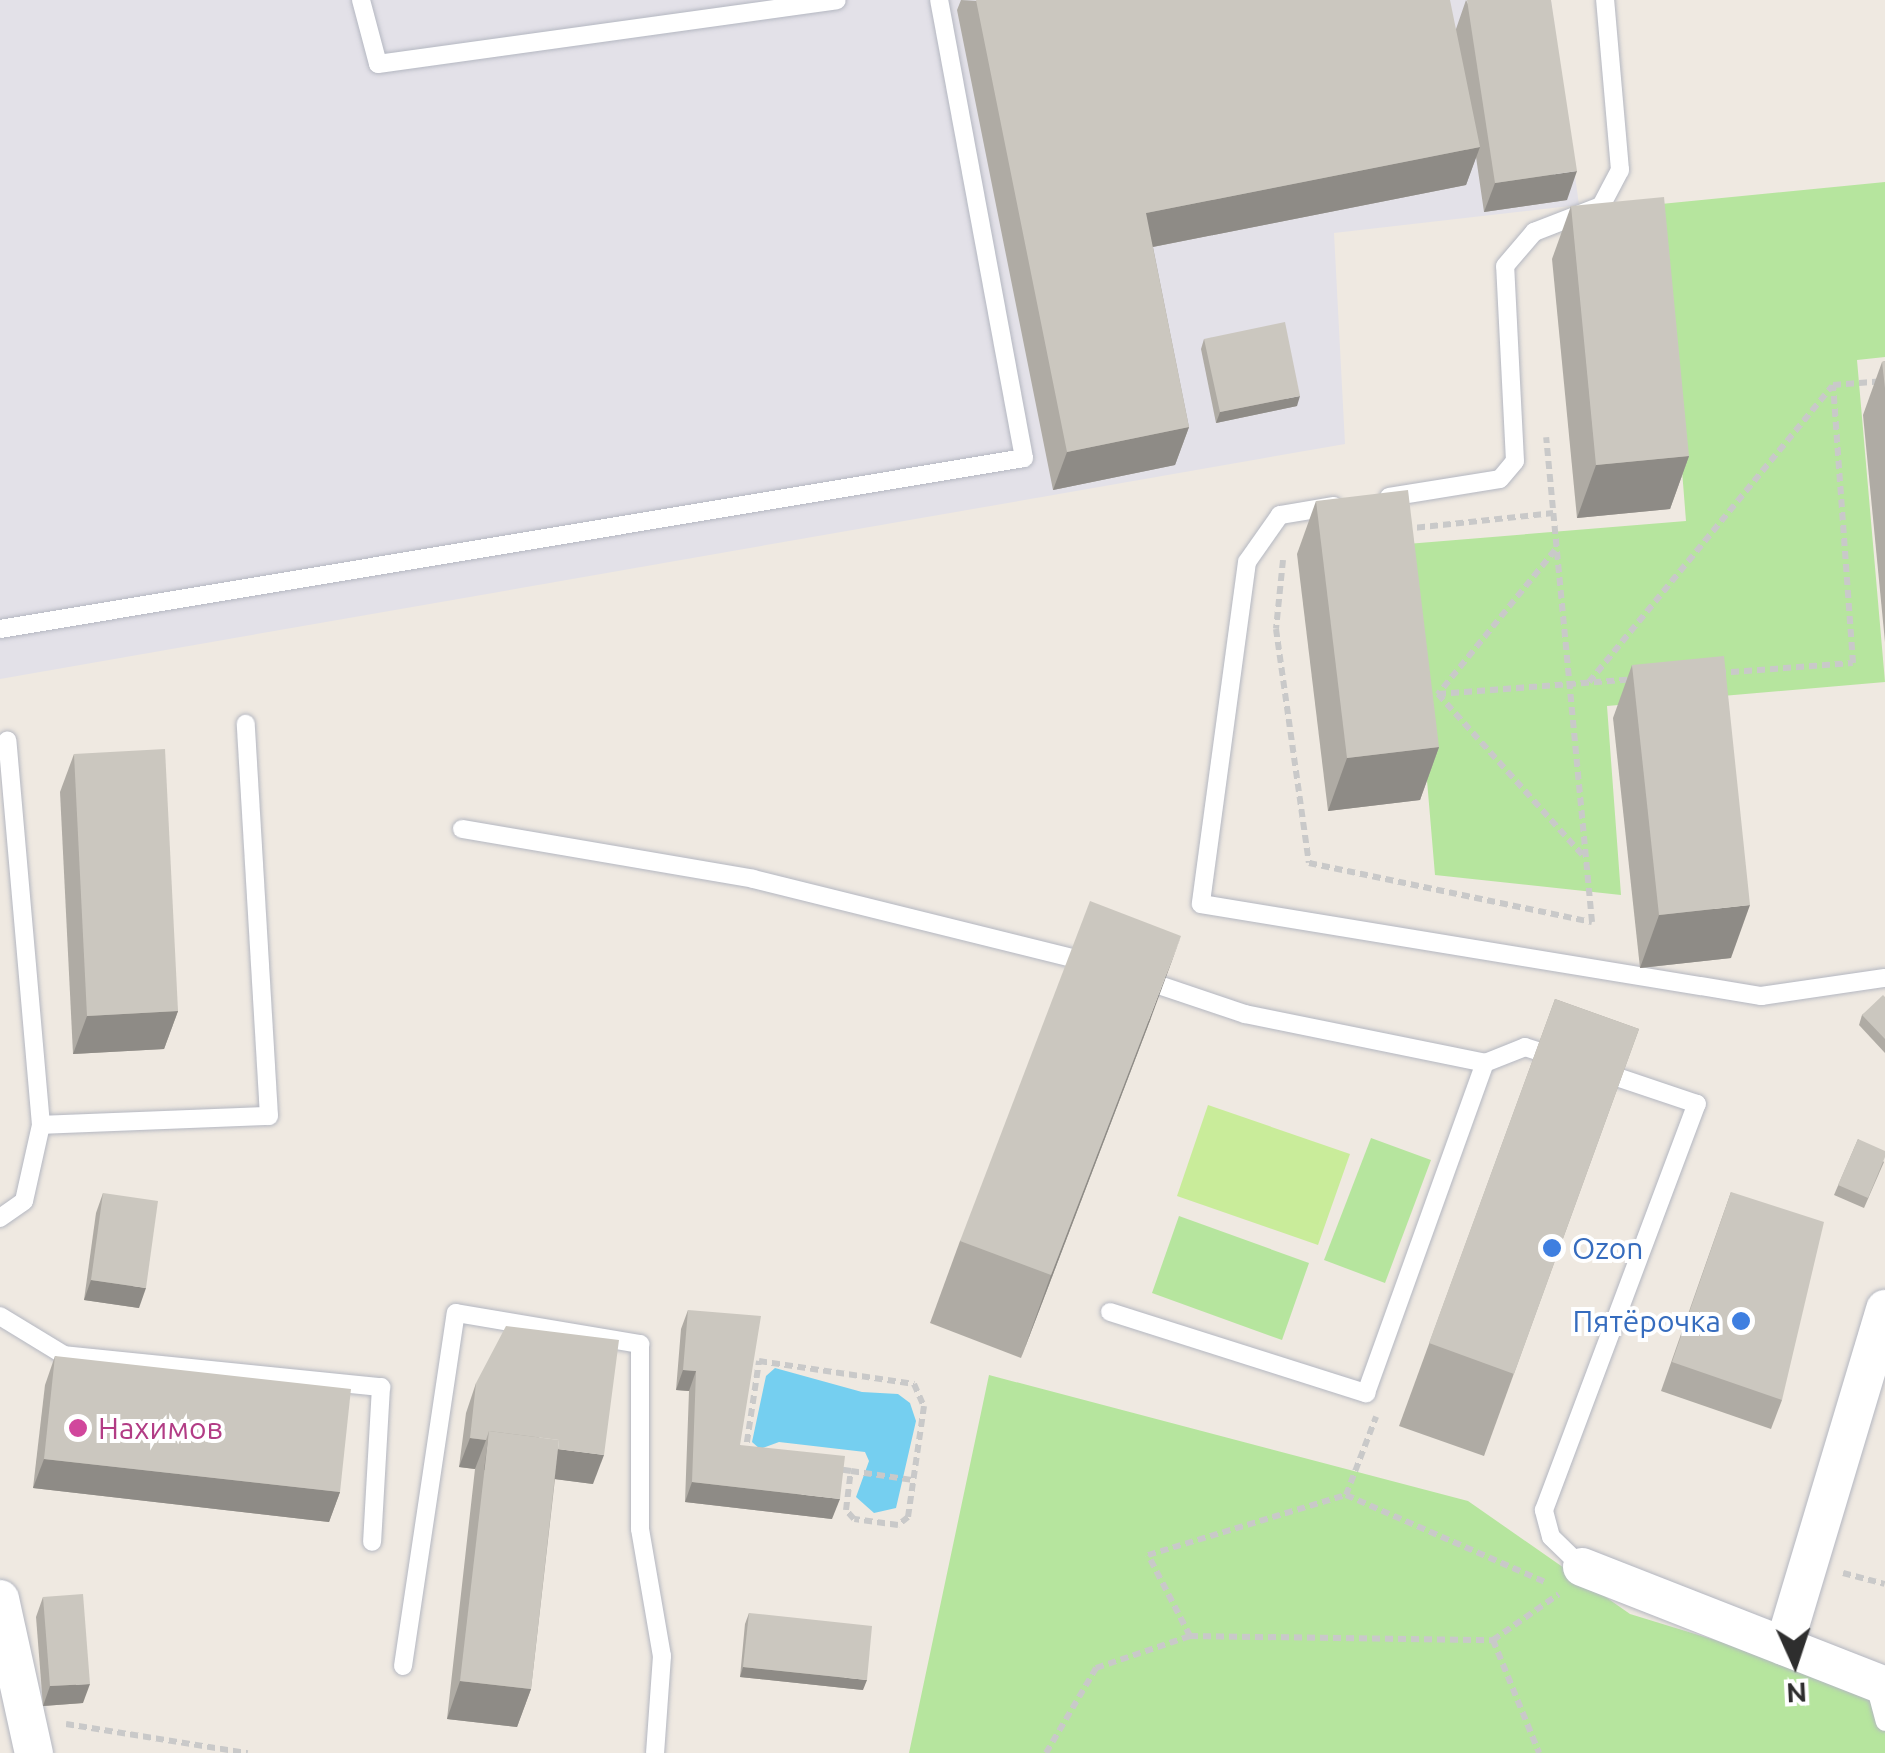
<!DOCTYPE html>
<html>
<head>
<meta charset="utf-8">
<style>
  body { margin:0 }
  #map { position:relative; width:1885px; height:1753px; overflow:hidden; background:#efe9e1; font-family:Ubuntu,sans-serif }
  div>[style] { position:absolute }
  .industrial>* { inset:0; background:#e3e1e8 }
  .green>* { inset:0; background:#b6e59e }
  .pitch>* { inset:0; background:#c9ec9a }
  .water>* { inset:0; background:#75cff0 }
  .path>* { height:6px; margin-top:-3px; transform-origin:0; background:repeating-linear-gradient(90deg,#c9c9c9 0 8px,transparent 0 13px) }
  .roads { filter:drop-shadow(0 0 2px #b4b7c1) drop-shadow(0 0 2px #b4b7c1) }
  .service>* { height:18px; margin:-9px; padding:0 9px; transform-origin:9px; border-radius:9px; background:#fff }
  .minor>* { height:38px; margin:-19px; padding:0 19px; transform-origin:19px; border-radius:19px; background:#fff }
  .wall>* { inset:0; background:#afaba4 }
  .shaded-wall>* { inset:0; background:#8e8b86 }
  .building>* { inset:0; background:#cbc7bf }
  .dots>* { width:28px; height:28px; translate:-50% -50%; box-sizing:border-box; border:5px solid #fff; border-radius:50% }
  span { translate:-50% -50%; white-space:nowrap; text-align:center; line-height:1.15; -webkit-text-stroke:8px #fff; paint-order:stroke }
  .shop-label { font-size:30px; color:#366cbe }
  .left { translate:0 -50%; text-align:left }
  .right { translate:-100% -50%; text-align:right }
  .hotel-label { font-size:30px; color:#b23c85 }
  .north { position:absolute; left:1745px; top:1613px; width:100px; height:100px; -webkit-text-stroke:8px #fff; paint-order:stroke; rotate:177deg; font-size:28px; font-weight:700; line-height:40px; text-align:center; color:#2e2e2e }
  .north::after { content:''; display:block; margin:auto; width:35px; height:45px; background:#2e2e2e; clip-path:polygon(50% 0,100% 100%,50% 72%,0 100%) }
</style>
</head>
<body>
<div id="map">
  <div class="industrial">
    <div style="clip-path:polygon(0 0,1551px 0,1579px 205px,1334px 233px,1345px 444px,0 679px)"></div>
  </div>
  <div class="green">
    <div style="clip-path:polygon(1885px 182px,1885px 357px,1857px 360px,1885px 682px,1607px 706px,1621px 895px,1435px 875px,1407px 544px,1686px 521px,1661px 204px)"></div>
    <div style="clip-path:polygon(1371px 1138px,1431px 1160px,1385px 1283px,1324px 1260px)"></div>
    <div style="clip-path:polygon(1179px 1216px,1309px 1263px,1282px 1340px,1152px 1293px)"></div>
    <div style="clip-path:polygon(989px 1375px,1468px 1501px,1630px 1614px,1885px 1692px,1885px 1753px,909px 1753px)"></div>
  </div>
  <div class="pitch">
    <div style="clip-path:polygon(1208px 1105px,1350px 1154px,1318px 1245px,1177px 1196px)"></div>
  </div>
  <div class="water">
    <div style="clip-path:polygon(775px 1368px,862px 1392px,898px 1394px,910px 1403px,916px 1421px,896px 1508px,874px 1513px,856px 1497px,869px 1461px,865px 1452px,779px 1442px,760px 1449px,752px 1442px,766px 1376px)"></div>
  </div>
  <div class="path">
    <div style="left:1404px;top:529px;width:150px;rotate:-6.1deg"></div>
    <div style="left:1555px;top:550px;width:186px;rotate:129.1deg"></div>
    <div style="left:1438px;top:694px;width:219px;rotate:48.1deg"></div>
    <div style="left:1283px;top:560px;width:69px;rotate:95.8deg"></div>
    <div style="left:1276px;top:629px;width:236px;rotate:82deg"></div>
    <div style="left:1309px;top:863px;width:289px;rotate:11.8deg"></div>
    <div style="left:1592px;top:922px;width:487px;rotate:-95.4deg"></div>
    <div style="left:1718px;top:673px;width:135px;rotate:-4.2deg"></div>
    <div style="left:1853px;top:663px;width:279px;rotate:-94.1deg"></div>
    <div style="left:1833px;top:385px;width:52px;rotate:-4.4deg"></div>
    <div style="left:1589px;top:682px;width:383px;rotate:-50.6deg"></div>
    <div style="left:1438px;top:694px;width:199px;rotate:-4.3deg"></div>
    <div style="left:759px;top:1361px;width:157px;rotate:8.4deg"></div>
    <div style="left:914px;top:1384px;width:24px;rotate:66deg"></div>
    <div style="left:924px;top:1406px;width:112px;rotate:98.2deg"></div>
    <div style="left:908px;top:1517px;width:13px;rotate:141deg"></div>
    <div style="left:898px;top:1525px;width:44px;rotate:-172.2deg"></div>
    <div style="left:854px;top:1519px;width:12px;rotate:-132deg"></div>
    <div style="left:846px;top:1510px;width:39px;rotate:-83deg"></div>
    <div style="left:851px;top:1471px;width:107px;rotate:-171.4deg"></div>
    <div style="left:745px;top:1455px;width:95px;rotate:-81.5deg"></div>
    <div style="left:851px;top:1471px;width:63px;rotate:8.3deg"></div>
    <div style="left:1346px;top:1495px;width:84px;rotate:-69deg"></div>
    <div style="left:1843px;top:1573px;width:43px;rotate:14.7deg"></div>
    <div style="left:1190px;top:1636px;width:91px;rotate:-117.4deg"></div>
    <div style="left:1148px;top:1555px;width:207px;rotate:-16.9deg"></div>
    <div style="left:1346px;top:1495px;width:219px;rotate:23.6deg"></div>
    <div style="left:1493px;top:1640px;width:80px;rotate:-34.9deg"></div>
    <div style="left:66px;top:1724px;width:184px;rotate:9.1deg"></div>
    <div style="left:1046px;top:1753px;width:99px;rotate:-59.5deg"></div>
    <div style="left:1096px;top:1668px;width:99px;rotate:-18.8deg"></div>
    <div style="left:1190px;top:1636px;width:303px;rotate:0.8deg"></div>
    <div style="left:1493px;top:1640px;width:122px;rotate:67.8deg"></div>
  </div>
  <div class="roads">
    <div class="service">
      <div style="left:361px;top:0;width:66px;rotate:75.1deg"></div>
      <div style="left:378px;top:64px;width:463px;rotate:-7.9deg"></div>
      <div style="left:1389px;top:497px;width:112px;rotate:-9.2deg"></div>
      <div style="left:1500px;top:479px;width:23px;rotate:-50deg"></div>
      <div style="left:1515px;top:461px;width:195px;rotate:-92.9deg"></div>
      <div style="left:1505px;top:266px;width:45px;rotate:-49.5deg"></div>
      <div style="left:1534px;top:232px;width:72px;rotate:-21.2deg"></div>
      <div style="left:1601px;top:206px;width:41px;rotate:-62.2deg"></div>
      <div style="left:1620px;top:170px;width:171px;rotate:-95deg"></div>
      <div style="left:1334px;top:506px;width:55px;rotate:170.5deg"></div>
      <div style="left:1280px;top:515px;width:57px;rotate:125.1deg"></div>
      <div style="left:1247px;top:562px;width:345px;rotate:97.7deg"></div>
      <div style="left:1201px;top:904px;width:568px;rotate:9.33deg"></div>
      <div style="left:1761px;top:996px;width:125px;rotate:-8.3deg"></div>
      <div style="left:0;top:629px;width:1038px;rotate:-9.48deg"></div>
      <div style="left:1024px;top:458px;width:466px;rotate:-100.5deg"></div>
      <div style="left:462px;top:829px;width:295px;rotate:9.7deg"></div>
      <div style="left:753px;top:879px;width:350px;rotate:13.9deg"></div>
      <div style="left:1141px;top:979px;width:110px;rotate:18.6deg"></div>
      <div style="left:1245px;top:1014px;width:245px;rotate:11.5deg"></div>
      <div style="left:41px;top:1125px;width:228px;rotate:-2.3deg"></div>
      <div style="left:269px;top:1116px;width:393px;rotate:-93.4deg"></div>
      <div style="left:0;top:1218px;width:29px;rotate:-35deg"></div>
      <div style="left:24px;top:1201px;width:78px;rotate:-77.4deg"></div>
      <div style="left:41px;top:1125px;width:386px;rotate:-95deg"></div>
      <div style="left:1110px;top:1312px;width:269px;rotate:17.6deg"></div>
      <div style="left:1366px;top:1393px;width:351px;rotate:-70.2deg"></div>
      <div style="left:1485px;top:1063px;width:43px;rotate:-21.8deg"></div>
      <div style="left:1525px;top:1047px;width:32px;rotate:18deg"></div>
      <div style="left:0;top:1316px;width:75px;rotate:31.4deg"></div>
      <div style="left:64px;top:1355px;width:319px;rotate:5.8deg"></div>
      <div style="left:381px;top:1387px;width:155px;rotate:93.3deg"></div>
      <div style="left:1582px;top:1567px;width:43px;rotate:-135.9deg"></div>
      <div style="left:1551px;top:1537px;width:28px;rotate:-105deg"></div>
      <div style="left:1544px;top:1510px;width:434px;rotate:-69.4deg"></div>
      <div style="left:1697px;top:1104px;width:103px;rotate:-161.4deg"></div>
      <div style="left:403px;top:1666px;width:357px;rotate:-81.5deg"></div>
      <div style="left:456px;top:1313px;width:187px;rotate:9.6deg"></div>
      <div style="left:640px;top:1344px;width:185px;rotate:90deg"></div>
      <div style="left:640px;top:1529px;width:129px;rotate:80.2deg"></div>
      <div style="left:662px;top:1656px;width:97px;rotate:94.1deg"></div>
      <div style="left:1875px;top:1685px;width:38px;rotate:75deg"></div>
    </div>
    <div class="minor">
      <div style="left:1582px;top:1567px;width:326px;rotate:21.4deg"></div>
      <div style="left:0;top:1599px;width:158px;rotate:77.6deg"></div>
      <div style="left:1784px;top:1646px;width:352px;rotate:-73.3deg"></div>
    </div>
  </div>
  <div class="wall">
    <div style="clip-path:polygon(961px 0,1456px 29px,1466px 0,1567px 200px,1484px 212px,1476px 157px,1466px 185px,1153px 247px,1189px 427px,1175px 465px,1053px 490px,957px 10px)"></div>
    <div style="clip-path:polygon(1571px 206px,1689px 456px,1670px 509px,1577px 518px,1552px 259px)"></div>
    <div style="clip-path:polygon(1204px 339px,1297px 406px,1216px 423px,1201px 349px)"></div>
    <div style="clip-path:polygon(1885px 361px,1885px 642px,1863px 415px,1882px 362px)"></div>
    <div style="clip-path:polygon(1316px 501px,1439px 747px,1420px 800px,1328px 811px,1297px 554px)"></div>
    <div style="clip-path:polygon(1632px 665px,1731px 958px,1640px 968px,1613px 718px)"></div>
    <div style="clip-path:polygon(74px 754px,178px 1011px,164px 1049px,73px 1054px,60px 792px)"></div>
    <div style="clip-path:polygon(1885px 997px,1885px 1053px,1859px 1025px,1862px 1015px)"></div>
    <div style="clip-path:polygon(1555px 999px,1639px 1029px,1484px 1456px,1399px 1426px)"></div>
    <div style="clip-path:polygon(1151px 1018px,1021px 1358px,930px 1323px,960px 1241px)"></div>
    <div style="clip-path:polygon(1858px 1139px,1884px 1162px,1864px 1208px,1834px 1195px)"></div>
    <div style="clip-path:polygon(1731px 1192px,1782px 1400px,1771px 1429px,1661px 1391px)"></div>
    <div style="clip-path:polygon(103px 1193px,139px 1308px,84px 1300px,96px 1213px)"></div>
    <div style="clip-path:polygon(688px 1310px,740px 1445px,832px 1519px,685px 1502px,689px 1391px,676px 1390px,681px 1329px)"></div>
    <div style="clip-path:polygon(55px 1356px,340px 1492px,329px 1522px,33px 1488px,45px 1385px)"></div>
    <div style="clip-path:polygon(476px 1383px,593px 1484px,555px 1479px,531px 1689px,517px 1727px,447px 1719px,475px 1469px,459px 1467px,466px 1413px)"></div>
    <div style="clip-path:polygon(43px 1597px,83px 1703px,43px 1706px,36px 1617px)"></div>
    <div style="clip-path:polygon(749px 1613px,863px 1690px,740px 1677px,745px 1624px)"></div>
  </div>
  <div class="shaded-wall">
    <div style="clip-path:polygon(1480px 147px,1466px 185px,1132px 251px,1146px 213px)"></div>
    <div style="clip-path:polygon(1577px 171px,1567px 200px,1484px 212px,1495px 183px)"></div>
    <div style="clip-path:polygon(1300px 396px,1297px 406px,1216px 423px,1220px 412px)"></div>
    <div style="clip-path:polygon(1189px 427px,1175px 465px,1053px 490px,1067px 452px)"></div>
    <div style="clip-path:polygon(1689px 456px,1670px 509px,1577px 518px,1596px 465px)"></div>
    <div style="clip-path:polygon(1439px 747px,1420px 800px,1328px 811px,1347px 758px)"></div>
    <div style="clip-path:polygon(1750px 905px,1731px 958px,1640px 968px,1659px 915px)"></div>
    <div style="clip-path:polygon(1181px 936px,1151px 1018px,1021px 1358px,1051px 1275px)"></div>
    <div style="clip-path:polygon(178px 1011px,164px 1049px,73px 1054px,87px 1016px)"></div>
    <div style="clip-path:polygon(91px 1280px,146px 1288px,139px 1308px,84px 1300px)"></div>
    <div style="clip-path:polygon(683px 1370px,696px 1371px,689px 1391px,676px 1390px)"></div>
    <div style="clip-path:polygon(470px 1438px,486px 1440px,475px 1469px,459px 1467px)"></div>
    <div style="clip-path:polygon(488px 1440px,604px 1455px,593px 1484px,484px 1470px)"></div>
    <div style="clip-path:polygon(44px 1459px,340px 1492px,329px 1522px,33px 1488px)"></div>
    <div style="clip-path:polygon(692px 1482px,840px 1499px,832px 1519px,685px 1502px)"></div>
    <div style="clip-path:polygon(743px 1667px,867px 1680px,863px 1690px,740px 1677px)"></div>
    <div style="clip-path:polygon(460px 1681px,531px 1689px,517px 1727px,447px 1719px)"></div>
    <div style="clip-path:polygon(90px 1684px,83px 1703px,43px 1706px,50px 1686px)"></div>
  </div>
  <div class="building">
    <div style="clip-path:polygon(976px 0,1450px 0,1480px 147px,1146px 213px,1189px 427px,1067px 452px)"></div>
    <div style="clip-path:polygon(1467px 0,1551px 0,1577px 171px,1495px 183px)"></div>
    <div style="clip-path:polygon(1664px 197px,1689px 456px,1596px 465px,1571px 206px)"></div>
    <div style="clip-path:polygon(1285px 322px,1300px 396px,1220px 412px,1204px 339px)"></div>
    <div style="clip-path:polygon(1885px 361px,1885px 388px,1882px 362px)"></div>
    <div style="clip-path:polygon(1408px 490px,1439px 747px,1347px 758px,1316px 501px)"></div>
    <div style="clip-path:polygon(1724px 656px,1750px 905px,1659px 915px,1632px 665px)"></div>
    <div style="clip-path:polygon(165px 749px,178px 1011px,87px 1016px,74px 754px)"></div>
    <div style="clip-path:polygon(1090px 901px,1181px 936px,1051px 1275px,960px 1241px)"></div>
    <div style="clip-path:polygon(1883px 995px,1885px 997px,1885px 1039px,1862px 1015px)"></div>
    <div style="clip-path:polygon(1555px 999px,1639px 1029px,1514px 1374px,1429px 1343px)"></div>
    <div style="clip-path:polygon(1858px 1139px,1885px 1151px,1885px 1157px,1868px 1198px,1838px 1185px)"></div>
    <div style="clip-path:polygon(1731px 1192px,1824px 1222px,1782px 1400px,1672px 1362px)"></div>
    <div style="clip-path:polygon(103px 1193px,158px 1201px,146px 1288px,91px 1280px)"></div>
    <div style="clip-path:polygon(688px 1310px,761px 1316px,740px 1445px,845px 1456px,840px 1499px,692px 1482px,696px 1371px,683px 1370px)"></div>
    <div style="clip-path:polygon(506px 1326px,619px 1340px,604px 1455px,558px 1449px,559px 1440px,489px 1431px,486px 1440px,470px 1438px,476px 1383px)"></div>
    <div style="clip-path:polygon(55px 1356px,351px 1389px,340px 1492px,44px 1459px)"></div>
    <div style="clip-path:polygon(489px 1431px,559px 1440px,531px 1689px,460px 1681px)"></div>
    <div style="clip-path:polygon(83px 1594px,90px 1684px,50px 1686px,43px 1597px)"></div>
    <div style="clip-path:polygon(749px 1613px,872px 1626px,867px 1680px,743px 1667px)"></div>
  </div>
  <div class="dots">
    <div style="left:1552px;top:1248px;background:#3f7fe0"></div>
    <div style="left:1741px;top:1321px;background:#3f7fe0"></div>
    <div style="left:78px;top:1428px;background:#d1479c"></div>
  </div>
  <div class="shop-label">
    <span class="left" style="left:1572px;top:1248px">Ozon</span>
    <span class="right" style="left:1721px;top:1321px">Пятёрочка</span>
  </div>
  <div class="hotel-label">
    <span class="left" style="left:98px;top:1428px">Нахимов</span>
  </div>
  <div class="north">N</div>
</div>
</body>
</html>
